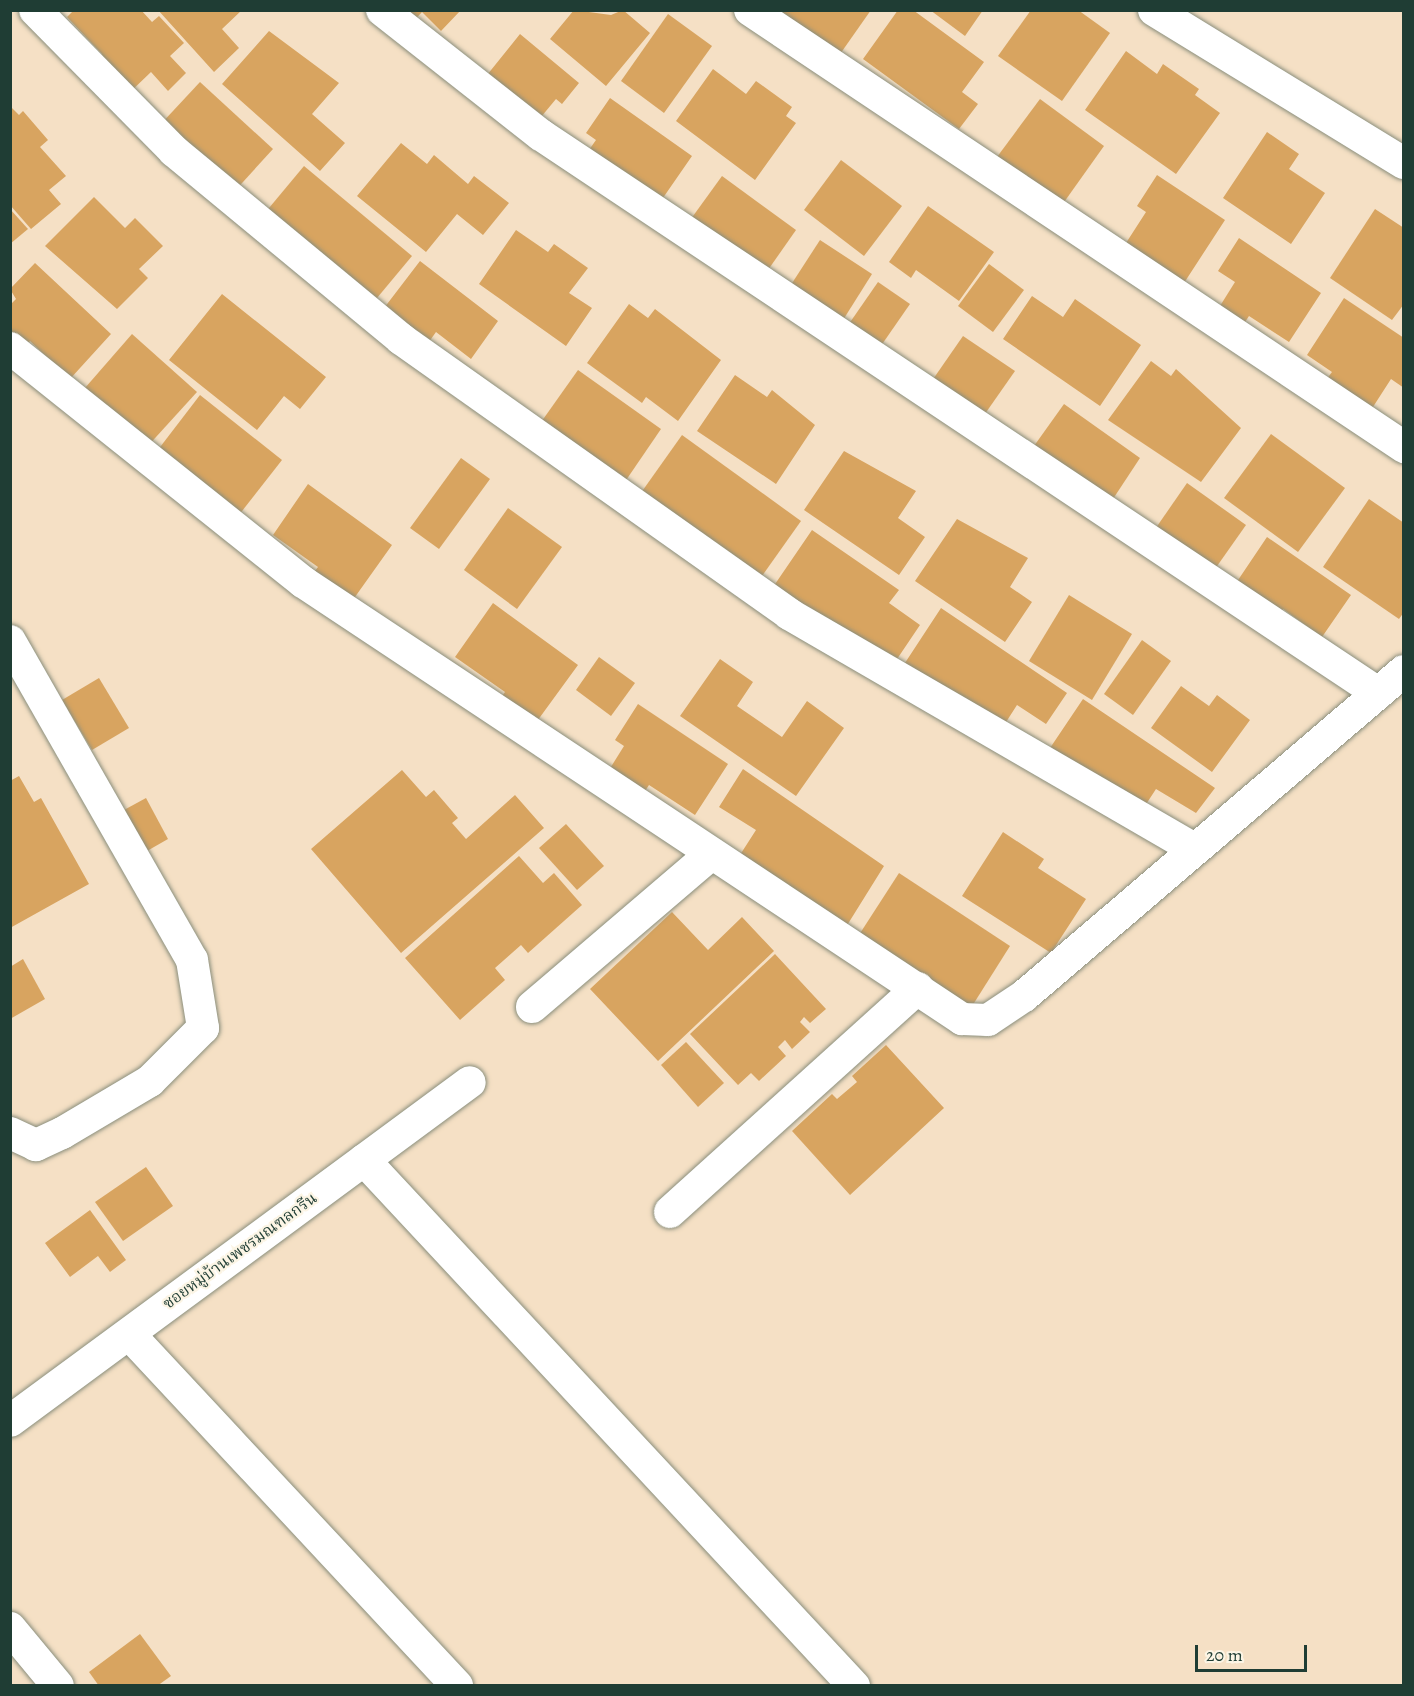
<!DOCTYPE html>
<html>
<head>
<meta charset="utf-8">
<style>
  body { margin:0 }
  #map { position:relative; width:1414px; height:1696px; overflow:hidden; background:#f5e0c5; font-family:Alegreya,"Noto Serif Thai",serif }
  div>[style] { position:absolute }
  .building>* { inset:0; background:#d8a460 }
  .roads { filter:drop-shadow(0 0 2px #8a8e7c) drop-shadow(0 0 2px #8a8e7c) }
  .street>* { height:32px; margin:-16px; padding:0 16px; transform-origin:16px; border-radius:16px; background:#fff }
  span { translate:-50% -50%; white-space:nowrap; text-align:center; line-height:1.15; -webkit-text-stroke:4.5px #fcf5e5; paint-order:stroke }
  .street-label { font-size:16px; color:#1f3d34 }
  .frame { position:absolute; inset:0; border:12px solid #1f3d34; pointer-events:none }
  .scale { position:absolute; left:1195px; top:1645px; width:112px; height:27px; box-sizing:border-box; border:3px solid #1f3d34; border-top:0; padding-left:8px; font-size:18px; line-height:21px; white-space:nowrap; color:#1f3d34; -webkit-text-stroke:4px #fcf5e5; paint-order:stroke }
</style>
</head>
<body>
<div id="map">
  <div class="building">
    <div style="clip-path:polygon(74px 10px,141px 10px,152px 22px,159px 16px,184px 43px,170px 56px,186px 73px,168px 91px,151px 72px,126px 96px,95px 61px,102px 54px,67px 17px)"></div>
    <div style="clip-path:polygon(158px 10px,242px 10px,222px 29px,239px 48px,214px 72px)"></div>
    <div style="clip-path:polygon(391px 10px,461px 10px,441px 31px,422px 12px,408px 27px)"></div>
    <div style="clip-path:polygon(574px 10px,611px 15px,623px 10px,650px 33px,606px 86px,550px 39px)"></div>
    <div style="clip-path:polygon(784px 10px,871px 10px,838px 57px,780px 17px)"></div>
    <div style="clip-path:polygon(898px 10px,913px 10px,984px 62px,962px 92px,978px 104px,959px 129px,863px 59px)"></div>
    <div style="clip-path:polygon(930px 10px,983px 10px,965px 36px)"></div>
    <div style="clip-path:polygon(1031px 10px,1078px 10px,1110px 33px,1062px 101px,998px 56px)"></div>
    <div style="clip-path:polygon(668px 14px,712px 46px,664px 113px,621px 81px)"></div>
    <div style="clip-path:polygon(269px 31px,339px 83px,312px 114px,345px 143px,320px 171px,222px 84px)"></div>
    <div style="clip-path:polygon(520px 34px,579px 83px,562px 104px,556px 99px,536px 123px,483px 80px)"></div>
    <div style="clip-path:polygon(1126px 51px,1157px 74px,1163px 64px,1199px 89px,1195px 95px,1220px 113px,1176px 174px,1085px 110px)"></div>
    <div style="clip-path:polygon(713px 69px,746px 94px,756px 81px,792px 107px,786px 116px,796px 123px,755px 180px,676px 121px)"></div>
    <div style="clip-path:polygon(200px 82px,273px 149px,232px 194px,159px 126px)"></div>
    <div style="clip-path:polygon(610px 98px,692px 156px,656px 208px,584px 157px,596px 140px,586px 133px)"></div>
    <div style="clip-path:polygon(1040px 99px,1104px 146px,1062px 205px,997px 157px)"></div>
    <div style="clip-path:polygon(10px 106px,19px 115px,23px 111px,48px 140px,40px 147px,66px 176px,49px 190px,61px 204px,31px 229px,10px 205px)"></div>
    <div style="clip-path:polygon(1267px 132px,1299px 154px,1289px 169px,1325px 193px,1291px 244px,1223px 198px)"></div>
    <div style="clip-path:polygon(401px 143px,427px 164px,434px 155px,468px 184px,474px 176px,509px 203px,483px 235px,457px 214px,426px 252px,357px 196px)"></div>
    <div style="clip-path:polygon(841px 160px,902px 206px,864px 256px,804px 210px)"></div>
    <div style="clip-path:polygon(304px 166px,412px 256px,372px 304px,264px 214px)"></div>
    <div style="clip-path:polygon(1157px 175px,1225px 220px,1184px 283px,1126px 243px,1146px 212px,1137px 206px)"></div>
    <div style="clip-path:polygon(722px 176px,796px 230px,761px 280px,688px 223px)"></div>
    <div style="clip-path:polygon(94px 197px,125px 228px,135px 218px,163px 246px,139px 269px,148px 278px,117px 309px,45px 246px)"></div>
    <div style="clip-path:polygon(928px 206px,994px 252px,959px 301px,916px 270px,911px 278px,889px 262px)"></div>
    <div style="clip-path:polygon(10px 209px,28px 229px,10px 244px)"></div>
    <div style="clip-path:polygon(1375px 209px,1404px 228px,1404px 304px,1392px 320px,1330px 278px)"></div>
    <div style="clip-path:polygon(516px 230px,548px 252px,554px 244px,588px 268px,569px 293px,592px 308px,566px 346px,479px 284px)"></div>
    <div style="clip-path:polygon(1239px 238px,1321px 293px,1289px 342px,1249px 316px,1245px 322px,1220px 306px,1235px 282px,1218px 271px)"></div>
    <div style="clip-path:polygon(820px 240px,872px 274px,838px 328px,785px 294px)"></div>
    <div style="clip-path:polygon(420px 261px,498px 321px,471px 359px,436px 332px,426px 346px,381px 312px)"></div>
    <div style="clip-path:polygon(35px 263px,111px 334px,70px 379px,30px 341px,20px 352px,10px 343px,10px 305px,16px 299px,10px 289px)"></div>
    <div style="clip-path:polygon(989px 264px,1024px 290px,993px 332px,958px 306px)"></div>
    <div style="clip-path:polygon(878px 282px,910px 304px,876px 353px,844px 331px)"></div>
    <div style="clip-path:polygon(222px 294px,326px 377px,300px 409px,284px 396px,257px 430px,169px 360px)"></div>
    <div style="clip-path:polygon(1032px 296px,1063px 317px,1075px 299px,1141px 345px,1100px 406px,1003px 339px)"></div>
    <div style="clip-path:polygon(1344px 298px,1404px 338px,1404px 388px,1391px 379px,1371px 410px,1326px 380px,1332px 372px,1307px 355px)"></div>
    <div style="clip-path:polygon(629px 304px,648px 318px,655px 309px,721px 360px,678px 421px,646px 397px,642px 403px,587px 363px)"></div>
    <div style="clip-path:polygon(132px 334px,197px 392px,146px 448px,78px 396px)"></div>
    <div style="clip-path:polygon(963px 336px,1015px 371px,980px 421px,929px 385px)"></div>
    <div style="clip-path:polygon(1151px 361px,1171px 376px,1176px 369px,1241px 428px,1201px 482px,1108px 420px)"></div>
    <div style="clip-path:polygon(578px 370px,661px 429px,620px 489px,539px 425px)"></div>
    <div style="clip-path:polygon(735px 375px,767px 397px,772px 390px,815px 425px,776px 484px,697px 431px)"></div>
    <div style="clip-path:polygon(200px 395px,282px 460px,235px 520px,154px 455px)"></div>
    <div style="clip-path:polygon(1064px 404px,1140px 458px,1111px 502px,1029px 453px)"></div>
    <div style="clip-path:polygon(1271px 434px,1345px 488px,1298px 552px,1224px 498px)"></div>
    <div style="clip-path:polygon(682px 435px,801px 521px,757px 583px,638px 497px)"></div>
    <div style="clip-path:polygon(844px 451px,916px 491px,898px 518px,925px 537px,899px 575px,804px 510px)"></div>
    <div style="clip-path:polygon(461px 458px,490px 479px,439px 549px,410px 528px)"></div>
    <div style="clip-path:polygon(1187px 483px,1246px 525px,1215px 569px,1151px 535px)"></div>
    <div style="clip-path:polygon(308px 484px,392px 545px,350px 604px,311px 576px,318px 567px,273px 535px)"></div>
    <div style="clip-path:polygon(1369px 499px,1404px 523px,1404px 612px,1399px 619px,1323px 567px)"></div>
    <div style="clip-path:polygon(508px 508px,562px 547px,517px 609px,464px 570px)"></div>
    <div style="clip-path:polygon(957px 519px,1028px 558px,1010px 587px,1032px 602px,1005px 642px,915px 581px)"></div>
    <div style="clip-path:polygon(812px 530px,899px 590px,889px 603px,920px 625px,891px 668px,771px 590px)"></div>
    <div style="clip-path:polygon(1267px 537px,1351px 595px,1322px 637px,1283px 609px,1276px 619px,1232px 589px)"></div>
    <div style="clip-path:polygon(1069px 595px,1132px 634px,1092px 700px,1029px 661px)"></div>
    <div style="clip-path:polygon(493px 603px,578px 665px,535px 724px,500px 699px,505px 692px,455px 657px)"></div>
    <div style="clip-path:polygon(941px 608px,1067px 693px,1046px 724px,1017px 705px,999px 733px,901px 669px)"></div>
    <div style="clip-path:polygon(1142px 640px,1171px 661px,1133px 715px,1104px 694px)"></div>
    <div style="clip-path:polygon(599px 657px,635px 683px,611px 716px,576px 690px)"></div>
    <div style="clip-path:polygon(720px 659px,753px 682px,737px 706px,782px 737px,807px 701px,844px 728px,796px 796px,680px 716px)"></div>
    <div style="clip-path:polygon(99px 678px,129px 728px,92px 750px,62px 700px)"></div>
    <div style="clip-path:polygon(1181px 686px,1209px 706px,1217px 695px,1250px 720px,1212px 772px,1151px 728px)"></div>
    <div style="clip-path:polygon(1083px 699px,1215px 788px,1196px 813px,1156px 789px,1139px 815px,1046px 754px)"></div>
    <div style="clip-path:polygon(638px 704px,728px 764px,695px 815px,649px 785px,643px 794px,609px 770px,624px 746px,615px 740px)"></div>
    <div style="clip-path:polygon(743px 769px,884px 866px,846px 927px,738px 858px,756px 830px,719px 807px)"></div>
    <div style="clip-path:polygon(402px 770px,426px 797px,434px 790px,458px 818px,452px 823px,466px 839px,515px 795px,544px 828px,401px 953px,311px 849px)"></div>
    <div style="clip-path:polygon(19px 776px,34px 802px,41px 798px,89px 884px,10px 928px,10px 781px)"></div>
    <div style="clip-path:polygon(146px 798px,168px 839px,147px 851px,124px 810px)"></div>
    <div style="clip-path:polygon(566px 824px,604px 866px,577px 890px,539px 848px)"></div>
    <div style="clip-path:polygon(1003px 832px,1044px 859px,1038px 868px,1086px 899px,1051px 953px,962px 896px)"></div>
    <div style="clip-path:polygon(519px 856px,543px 883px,554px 873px,582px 905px,528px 953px,521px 945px,495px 968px,505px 980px,460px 1020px,405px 958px)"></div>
    <div style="clip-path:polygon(899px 873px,1010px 946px,969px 1011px,857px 938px)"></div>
    <div style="clip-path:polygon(672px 912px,708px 950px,742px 917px,774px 951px,658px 1061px,590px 989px)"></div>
    <div style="clip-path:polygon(775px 954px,826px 1009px,810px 1023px,804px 1017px,800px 1022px,810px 1032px,792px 1049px,785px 1040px,778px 1047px,786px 1056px,759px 1081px,751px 1073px,738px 1085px,690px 1034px)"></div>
    <div style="clip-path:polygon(23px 959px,45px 999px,10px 1019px,10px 967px)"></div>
    <div style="clip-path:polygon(686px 1042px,724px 1083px,698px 1107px,661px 1065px)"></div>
    <div style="clip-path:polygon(886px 1045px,944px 1108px,850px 1195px,792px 1131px,832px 1094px,837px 1099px,857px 1082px,852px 1076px)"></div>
    <div style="clip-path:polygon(146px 1167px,173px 1206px,123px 1241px,95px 1202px)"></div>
    <div style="clip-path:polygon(90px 1210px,126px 1260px,110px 1272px,98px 1256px,70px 1277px,45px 1243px)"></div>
    <div style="clip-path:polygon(140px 1634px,171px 1676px,157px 1686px,99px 1686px,89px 1672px)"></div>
  </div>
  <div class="roads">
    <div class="street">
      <div style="left:35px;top:10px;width:198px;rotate:45.4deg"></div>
      <div style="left:174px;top:151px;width:295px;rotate:39.6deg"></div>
      <div style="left:401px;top:339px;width:476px;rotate:35.3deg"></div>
      <div style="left:789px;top:614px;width:469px;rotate:30.1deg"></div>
      <div style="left:382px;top:10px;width:202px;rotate:38.2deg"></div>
      <div style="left:541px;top:135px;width:1006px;rotate:33.69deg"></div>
      <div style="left:750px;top:10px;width:787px;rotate:33.75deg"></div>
      <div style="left:1154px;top:10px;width:293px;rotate:31.5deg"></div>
      <div style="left:10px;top:348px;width:375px;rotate:38.6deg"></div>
      <div style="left:303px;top:582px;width:791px;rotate:33.55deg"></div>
      <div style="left:962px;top:1019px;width:26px;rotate:2deg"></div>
      <div style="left:988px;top:1020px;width:43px;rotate:-33.7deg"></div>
      <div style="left:1024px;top:996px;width:500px;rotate:-40.54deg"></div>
      <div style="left:10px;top:641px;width:367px;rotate:60.3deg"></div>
      <div style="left:192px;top:960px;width:69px;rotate:80.8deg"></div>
      <div style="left:203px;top:1028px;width:75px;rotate:135deg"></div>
      <div style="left:150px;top:1081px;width:102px;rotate:149.4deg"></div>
      <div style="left:62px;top:1133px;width:29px;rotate:155deg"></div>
      <div style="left:36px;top:1145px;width:29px;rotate:-155deg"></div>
      <div style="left:532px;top:1007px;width:234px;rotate:-40.5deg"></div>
      <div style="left:364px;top:1160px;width:719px;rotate:47.03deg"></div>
      <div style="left:670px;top:1212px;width:334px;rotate:-42.1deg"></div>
      <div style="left:129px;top:1334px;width:481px;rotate:47deg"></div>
      <div style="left:10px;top:1421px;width:571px;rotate:-36.39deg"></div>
      <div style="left:10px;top:1628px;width:75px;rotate:50.4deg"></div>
    </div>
  </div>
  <div class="street-label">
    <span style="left:240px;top:1251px;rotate:-36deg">ซอยหมู่บ้านเพชรมณฑลกรีน</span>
  </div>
  <div class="frame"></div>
  <div class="scale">20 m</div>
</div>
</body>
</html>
